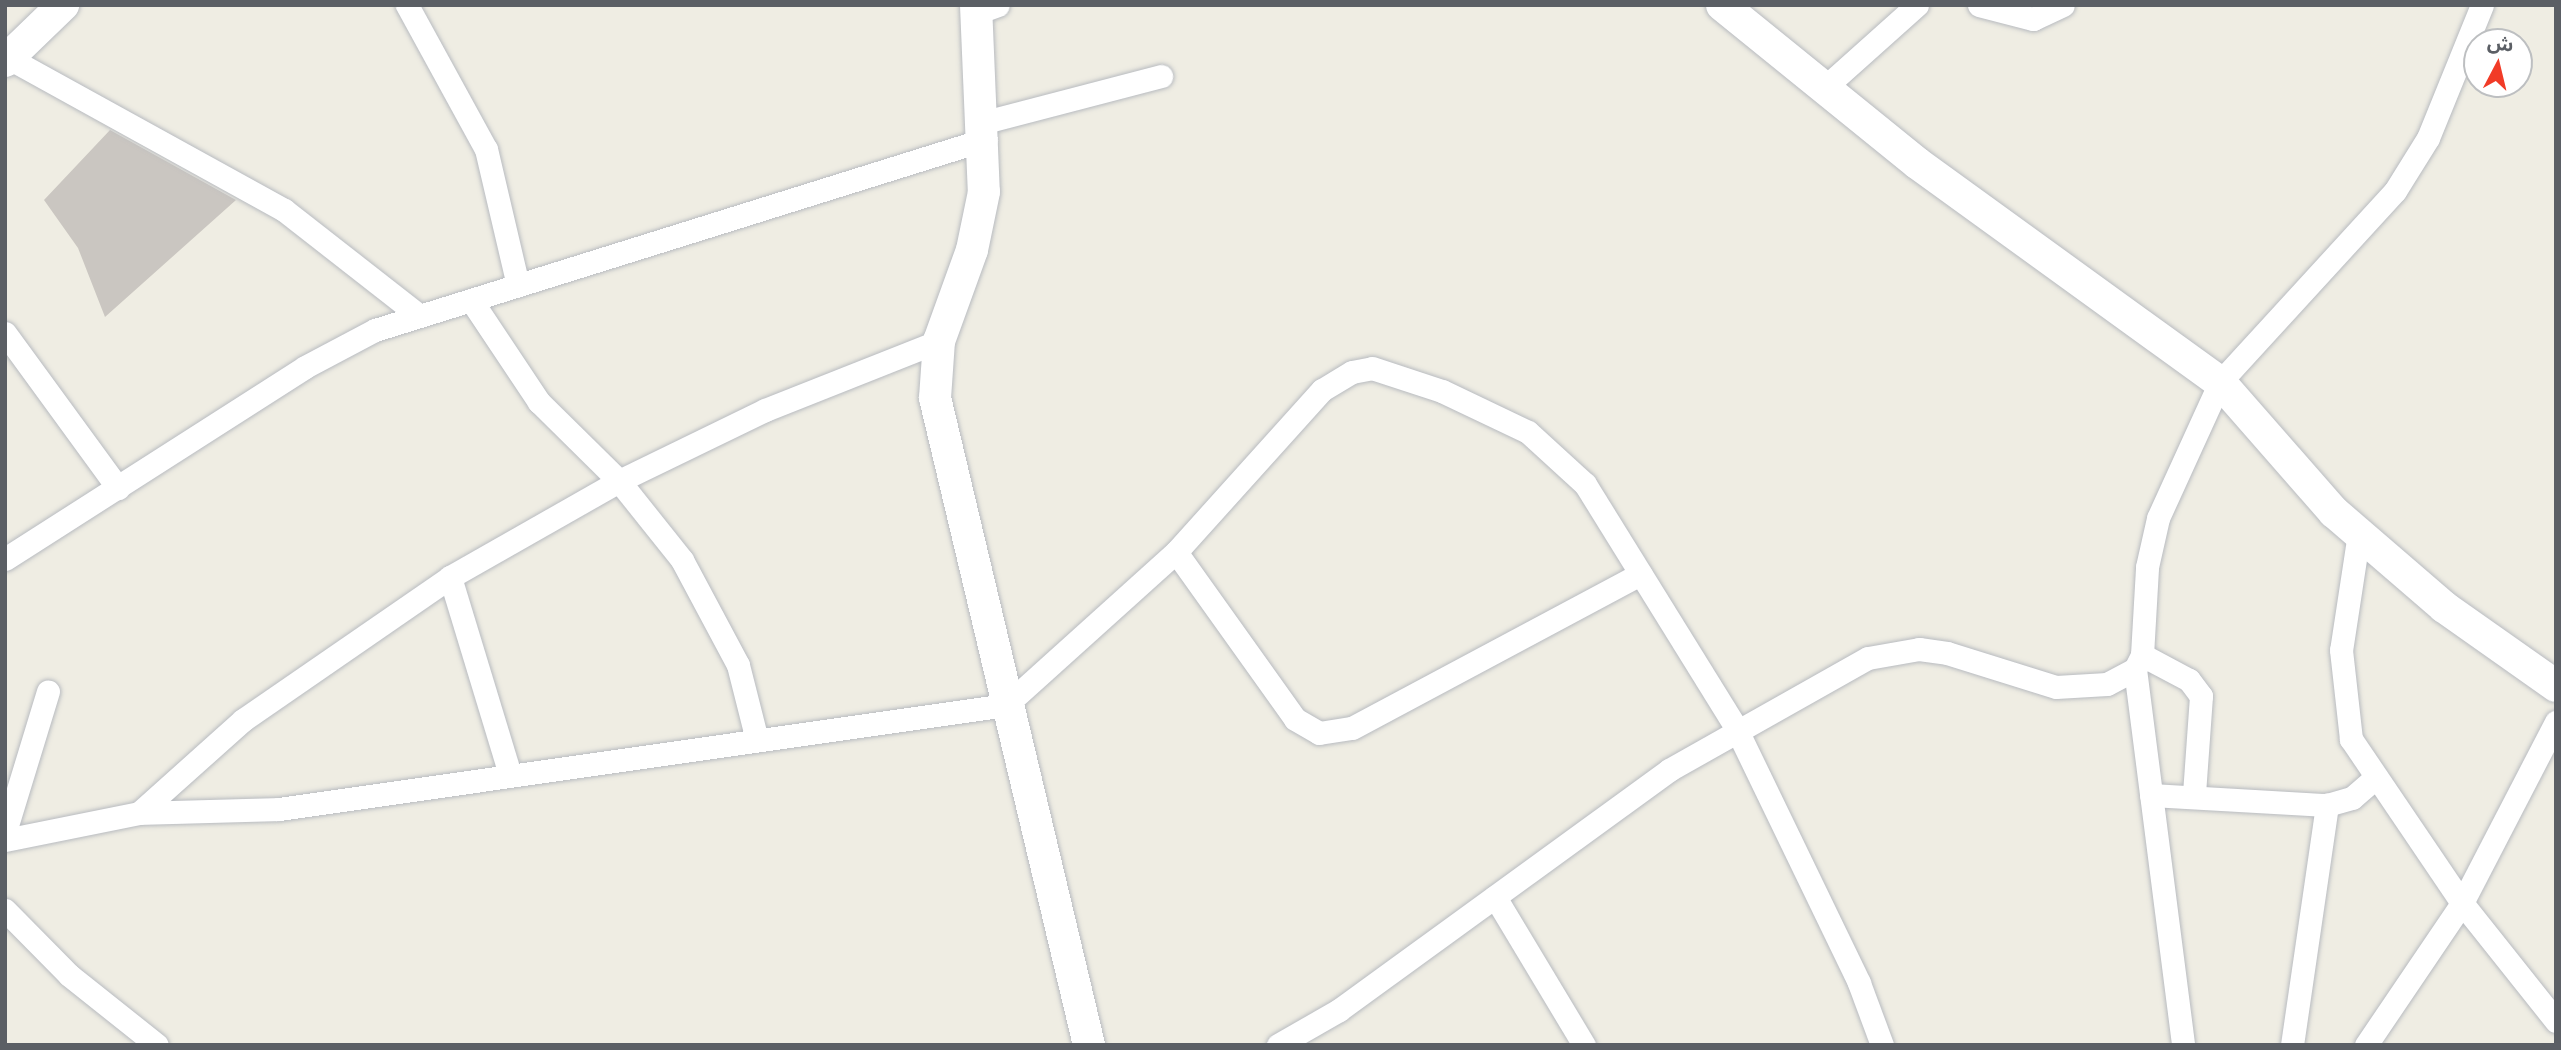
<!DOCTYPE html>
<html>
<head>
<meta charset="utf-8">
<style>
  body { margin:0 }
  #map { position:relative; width:2561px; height:1050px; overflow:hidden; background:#efede3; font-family:Poppins,"Noto Sans Arabic",sans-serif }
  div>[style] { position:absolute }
  .building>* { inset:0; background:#cac6c1 }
  .roads { filter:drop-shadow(0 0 2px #b8bbc0) drop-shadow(0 0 2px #b8bbc0) }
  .street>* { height:23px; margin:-11.5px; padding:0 11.5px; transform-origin:11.5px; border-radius:11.5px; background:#fff }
  .secondary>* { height:32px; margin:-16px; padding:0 16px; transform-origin:16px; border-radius:16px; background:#fff }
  span { translate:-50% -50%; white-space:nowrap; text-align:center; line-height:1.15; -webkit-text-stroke:5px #fff; paint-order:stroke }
  .frame { position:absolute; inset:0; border:7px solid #5b5f65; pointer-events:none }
  .north { position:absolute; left:2463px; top:28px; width:70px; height:70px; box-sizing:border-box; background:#fff; border:2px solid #bdbfc1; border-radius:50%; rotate:7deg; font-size:19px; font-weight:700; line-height:28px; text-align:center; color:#5b5f65 }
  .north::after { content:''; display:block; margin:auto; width:24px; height:32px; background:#f13b27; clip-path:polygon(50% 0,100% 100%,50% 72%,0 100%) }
</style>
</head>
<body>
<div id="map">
  <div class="building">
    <div style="clip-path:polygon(110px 130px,236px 200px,105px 317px,78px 248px,44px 200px)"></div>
  </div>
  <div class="roads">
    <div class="street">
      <div style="left:407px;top:5px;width:164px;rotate:61.3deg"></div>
      <div style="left:486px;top:149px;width:140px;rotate:76.8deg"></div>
      <div style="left:1979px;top:5px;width:56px;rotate:14.5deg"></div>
      <div style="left:2033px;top:19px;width:33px;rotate:-25deg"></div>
      <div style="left:976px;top:13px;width:23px;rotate:-20deg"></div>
      <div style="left:5px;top:56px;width:319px;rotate:28.9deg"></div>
      <div style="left:284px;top:210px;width:167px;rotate:38deg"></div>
      <div style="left:1823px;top:89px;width:126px;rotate:-41.8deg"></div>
      <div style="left:985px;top:122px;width:182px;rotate:-14.6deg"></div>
      <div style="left:471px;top:300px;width:123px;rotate:56.3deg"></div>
      <div style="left:539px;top:402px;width:112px;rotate:44.6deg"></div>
      <div style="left:619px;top:481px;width:101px;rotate:51.4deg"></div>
      <div style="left:682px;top:560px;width:119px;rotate:61.9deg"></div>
      <div style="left:738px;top:665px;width:73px;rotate:75.8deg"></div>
      <div style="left:5px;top:333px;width:192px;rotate:53.9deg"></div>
      <div style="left:2359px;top:533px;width:118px;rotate:98.7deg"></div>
      <div style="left:2341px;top:650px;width:90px;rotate:83.6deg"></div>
      <div style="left:2351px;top:739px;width:198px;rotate:55.9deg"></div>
      <div style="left:2462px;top:903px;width:151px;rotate:51.5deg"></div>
      <div style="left:1176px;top:552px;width:205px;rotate:54.5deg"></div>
      <div style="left:1295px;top:719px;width:28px;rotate:30deg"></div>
      <div style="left:1319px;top:733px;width:33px;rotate:-9deg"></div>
      <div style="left:1352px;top:728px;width:327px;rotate:-28.1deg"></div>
      <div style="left:5px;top:559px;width:356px;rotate:-32.6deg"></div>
      <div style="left:305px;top:367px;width:79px;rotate:-27.9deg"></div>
      <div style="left:375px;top:330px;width:640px;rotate:-17.36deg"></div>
      <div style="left:450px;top:577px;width:203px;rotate:73.1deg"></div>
      <div style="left:2142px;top:655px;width:53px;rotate:28deg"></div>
      <div style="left:2189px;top:680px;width:20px;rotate:53deg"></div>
      <div style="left:2201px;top:696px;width:98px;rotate:94.1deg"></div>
      <div style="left:2135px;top:669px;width:379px;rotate:82.7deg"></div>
      <div style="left:2151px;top:795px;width:176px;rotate:3.3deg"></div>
      <div style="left:2327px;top:805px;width:26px;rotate:-16deg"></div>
      <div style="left:2352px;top:798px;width:29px;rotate:-41deg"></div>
      <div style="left:139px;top:813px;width:140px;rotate:-1.6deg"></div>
      <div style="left:279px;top:809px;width:734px;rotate:-8.14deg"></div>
      <div style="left:1006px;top:705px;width:229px;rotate:-42deg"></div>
      <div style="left:1176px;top:552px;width:218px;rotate:-48deg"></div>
      <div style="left:1322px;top:390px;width:35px;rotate:-31deg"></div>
      <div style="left:1352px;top:372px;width:20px;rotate:-11deg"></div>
      <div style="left:1372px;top:368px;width:74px;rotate:18.2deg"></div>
      <div style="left:1442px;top:391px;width:95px;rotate:25.5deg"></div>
      <div style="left:1528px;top:432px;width:77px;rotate:42.4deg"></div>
      <div style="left:1585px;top:484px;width:287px;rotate:58.2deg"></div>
      <div style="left:1736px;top:728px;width:283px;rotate:64.2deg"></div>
      <div style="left:1859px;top:983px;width:66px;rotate:69.6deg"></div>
      <div style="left:5px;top:832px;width:147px;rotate:-73deg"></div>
      <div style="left:5px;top:840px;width:137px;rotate:-11.4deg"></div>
      <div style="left:139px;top:813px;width:140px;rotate:-41.8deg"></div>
      <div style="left:243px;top:720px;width:252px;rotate:-34.6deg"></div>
      <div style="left:450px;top:577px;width:194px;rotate:-29.6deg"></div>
      <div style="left:619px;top:481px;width:162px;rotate:-25.9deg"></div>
      <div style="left:765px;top:410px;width:187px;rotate:-21.6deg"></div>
      <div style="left:1495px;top:897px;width:173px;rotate:59deg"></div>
      <div style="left:5px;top:910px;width:91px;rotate:45.4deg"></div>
      <div style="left:69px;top:975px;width:112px;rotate:38.5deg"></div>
      <div style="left:1278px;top:1045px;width:70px;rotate:-29.8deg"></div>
      <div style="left:1339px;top:1010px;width:408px;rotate:-36deg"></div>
      <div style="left:1669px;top:770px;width:228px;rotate:-29.4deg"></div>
      <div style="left:1868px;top:658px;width:52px;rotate:-10deg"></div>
      <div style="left:1919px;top:649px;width:28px;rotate:8deg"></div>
      <div style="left:1947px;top:653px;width:114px;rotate:17.3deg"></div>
      <div style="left:2056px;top:687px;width:51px;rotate:-3.4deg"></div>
      <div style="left:2107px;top:684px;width:32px;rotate:-28deg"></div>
      <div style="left:2135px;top:669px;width:16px;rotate:-63deg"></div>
      <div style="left:2142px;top:655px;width:88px;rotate:-86.7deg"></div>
      <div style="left:2147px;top:567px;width:50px;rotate:-77.3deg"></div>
      <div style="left:2158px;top:518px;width:149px;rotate:-65.5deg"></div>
      <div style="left:2220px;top:382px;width:259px;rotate:-47.5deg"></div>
      <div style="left:2395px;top:191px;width:62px;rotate:-58.1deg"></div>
      <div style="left:2428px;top:138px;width:144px;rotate:-67.9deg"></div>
      <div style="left:2292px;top:1045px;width:243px;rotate:-81.7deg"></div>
      <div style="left:2366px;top:1045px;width:171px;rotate:-55.9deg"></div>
      <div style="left:2462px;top:903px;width:204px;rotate:-62.6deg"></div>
    </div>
    <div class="secondary">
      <div style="left:976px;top:5px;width:187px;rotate:87.6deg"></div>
      <div style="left:984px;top:192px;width:59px;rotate:101.7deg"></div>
      <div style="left:972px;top:250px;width:97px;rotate:109.9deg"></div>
      <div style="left:939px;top:341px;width:57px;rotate:94deg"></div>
      <div style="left:935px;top:398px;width:665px;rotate:76.61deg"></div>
      <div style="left:1722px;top:5px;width:251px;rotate:39deg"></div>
      <div style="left:1917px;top:163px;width:374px;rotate:35.9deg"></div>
      <div style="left:2220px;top:382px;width:173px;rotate:48.8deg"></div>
      <div style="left:2334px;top:512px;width:145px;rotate:40.8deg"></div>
      <div style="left:2444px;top:607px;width:137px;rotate:35.2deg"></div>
      <div style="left:5px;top:61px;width:81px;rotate:-44deg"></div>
    </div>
  </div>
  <div class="frame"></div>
  <div class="north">ش</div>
</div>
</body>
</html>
